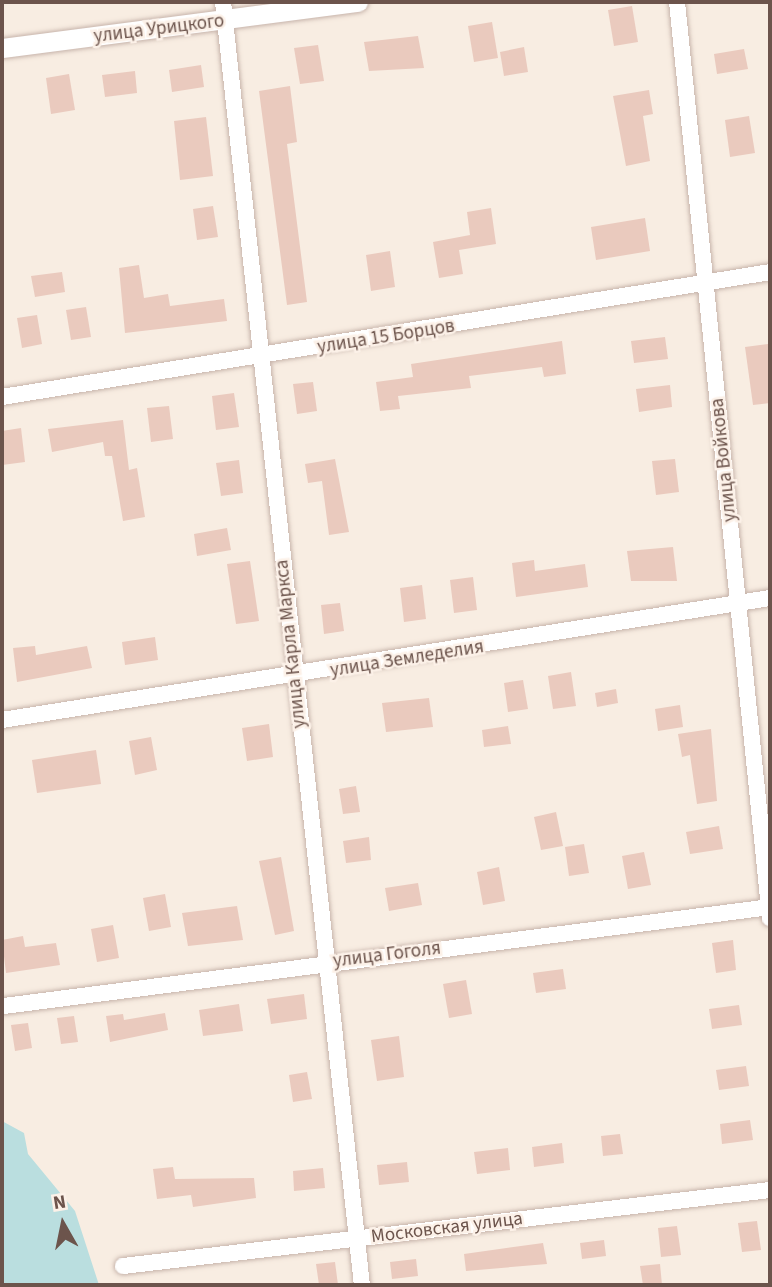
<!DOCTYPE html>
<html>
<head>
<meta charset="utf-8">
<style>
  body { margin:0 }
  #map { position:relative; width:772px; height:1287px; overflow:hidden; background:#f8ede2; font-family:"Source Sans 3",sans-serif }
  div>[style] { position:absolute }
  .water>* { inset:0; background:#badedf }
  .building>* { inset:0; background:#eacabe }
  .roads { filter:drop-shadow(0 0 2px #c7b4ab) drop-shadow(0 0 2px #c7b4ab) }
  .minor>* { height:16px; margin:-8px; padding:0 8px; transform-origin:8px; border-radius:8px; background:#fff }
  .tertiary>* { height:19px; margin:-9.5px; padding:0 9.5px; transform-origin:9.5px; border-radius:9.5px; background:#fff }
  span { translate:-50% -50%; white-space:nowrap; text-align:center; line-height:1.15; -webkit-text-stroke:5px #fcf1e8; paint-order:stroke }
  .street-label { font-size:19px; color:#6c544c }
  .frame { position:absolute; inset:0; border:4px solid #6c544c; pointer-events:none }
  .north { position:absolute; left:28px; top:1189px; width:70px; height:70px; -webkit-text-stroke:5px #fcf1e8; paint-order:stroke; rotate:351deg; font-size:19px; font-weight:700; line-height:28px; text-align:center; color:#6c544c }
  .north::after { content:''; display:block; margin:auto; width:24px; height:32px; background:#6c544c; clip-path:polygon(50% 0,100% 100%,50% 72%,0 100%) }
</style>
</head>
<body>
<div id="map">
  <div class="water">
    <div style="clip-path:polygon(2px 1121px,24px 1133px,28px 1154px,75px 1211px,99px 1285px,2px 1285px)"></div>
  </div>
  <div class="building">
    <div style="clip-path:polygon(632px 6px,638px 42px,614px 46px,608px 10px)"></div>
    <div style="clip-path:polygon(492px 22px,498px 58px,474px 62px,468px 26px)"></div>
    <div style="clip-path:polygon(418px 36px,424px 68px,369px 71px,364px 42px)"></div>
    <div style="clip-path:polygon(318px 45px,324px 81px,300px 84px,294px 48px)"></div>
    <div style="clip-path:polygon(524px 47px,528px 72px,504px 76px,500px 52px)"></div>
    <div style="clip-path:polygon(744px 49px,748px 69px,717px 74px,714px 54px)"></div>
    <div style="clip-path:polygon(201px 65px,204px 87px,172px 92px,169px 70px)"></div>
    <div style="clip-path:polygon(135px 71px,137px 93px,105px 97px,102px 75px)"></div>
    <div style="clip-path:polygon(69px 74px,75px 110px,51px 114px,46px 78px)"></div>
    <div style="clip-path:polygon(290px 86px,297px 142px,287px 144px,307px 302px,287px 305px,259px 91px)"></div>
    <div style="clip-path:polygon(649px 90px,653px 114px,643px 116px,650px 161px,626px 166px,613px 96px)"></div>
    <div style="clip-path:polygon(749px 116px,755px 153px,730px 157px,725px 120px)"></div>
    <div style="clip-path:polygon(206px 117px,213px 176px,180px 180px,174px 121px)"></div>
    <div style="clip-path:polygon(213px 206px,218px 237px,197px 240px,193px 209px)"></div>
    <div style="clip-path:polygon(491px 208px,496px 244px,459px 250px,463px 274px,439px 278px,433px 242px,470px 235px,467px 212px)"></div>
    <div style="clip-path:polygon(645px 218px,650px 251px,596px 260px,591px 227px)"></div>
    <div style="clip-path:polygon(390px 251px,395px 287px,371px 291px,366px 255px)"></div>
    <div style="clip-path:polygon(139px 265px,144px 298px,168px 294px,170px 306px,224px 299px,227px 321px,125px 333px,119px 268px)"></div>
    <div style="clip-path:polygon(62px 272px,65px 292px,35px 297px,31px 276px)"></div>
    <div style="clip-path:polygon(86px 307px,91px 337px,71px 340px,66px 310px)"></div>
    <div style="clip-path:polygon(37px 315px,42px 344px,22px 348px,17px 318px)"></div>
    <div style="clip-path:polygon(665px 337px,668px 359px,634px 363px,631px 341px)"></div>
    <div style="clip-path:polygon(562px 341px,566px 374px,544px 377px,542px 367px,469px 376px,471px 388px,398px 396px,400px 409px,380px 411px,376px 382px,413px 377px,411px 364px)"></div>
    <div style="clip-path:polygon(768px 344px,770px 403px,753px 405px,745px 347px)"></div>
    <div style="clip-path:polygon(313px 382px,317px 411px,297px 414px,293px 384px)"></div>
    <div style="clip-path:polygon(670px 385px,672px 407px,639px 412px,636px 389px)"></div>
    <div style="clip-path:polygon(234px 393px,239px 427px,216px 430px,212px 396px)"></div>
    <div style="clip-path:polygon(169px 406px,173px 439px,151px 442px,147px 408px)"></div>
    <div style="clip-path:polygon(123px 420px,129px 470px,137px 468px,145px 517px,123px 521px,112px 456px,105px 456px,103px 442px,52px 452px,48px 429px)"></div>
    <div style="clip-path:polygon(21px 428px,25px 462px,2px 465px,2px 431px)"></div>
    <div style="clip-path:polygon(335px 459px,349px 532px,329px 535px,322px 481px,308px 483px,305px 464px)"></div>
    <div style="clip-path:polygon(675px 459px,679px 492px,656px 495px,652px 461px)"></div>
    <div style="clip-path:polygon(239px 460px,243px 493px,221px 496px,216px 463px)"></div>
    <div style="clip-path:polygon(227px 528px,231px 550px,197px 556px,194px 534px)"></div>
    <div style="clip-path:polygon(673px 547px,677px 581px,631px 581px,627px 551px)"></div>
    <div style="clip-path:polygon(534px 560px,535px 571px,585px 564px,588px 587px,516px 597px,512px 563px)"></div>
    <div style="clip-path:polygon(250px 561px,259px 621px,236px 624px,227px 564px)"></div>
    <div style="clip-path:polygon(473px 577px,477px 610px,454px 613px,450px 580px)"></div>
    <div style="clip-path:polygon(422px 585px,426px 619px,404px 622px,400px 588px)"></div>
    <div style="clip-path:polygon(340px 603px,344px 631px,324px 634px,321px 605px)"></div>
    <div style="clip-path:polygon(155px 637px,158px 660px,125px 665px,122px 642px)"></div>
    <div style="clip-path:polygon(35px 646px,36px 655px,87px 646px,92px 668px,17px 682px,13px 648px)"></div>
    <div style="clip-path:polygon(571px 672px,576px 706px,553px 709px,548px 676px)"></div>
    <div style="clip-path:polygon(523px 680px,528px 709px,508px 712px,504px 683px)"></div>
    <div style="clip-path:polygon(616px 689px,618px 703px,597px 707px,595px 693px)"></div>
    <div style="clip-path:polygon(429px 698px,433px 727px,386px 732px,382px 703px)"></div>
    <div style="clip-path:polygon(680px 705px,683px 727px,658px 731px,655px 709px)"></div>
    <div style="clip-path:polygon(269px 724px,273px 757px,247px 761px,242px 728px)"></div>
    <div style="clip-path:polygon(508px 726px,511px 744px,484px 747px,482px 730px)"></div>
    <div style="clip-path:polygon(711px 729px,717px 801px,697px 804px,690px 755px,682px 757px,678px 734px)"></div>
    <div style="clip-path:polygon(151px 737px,157px 770px,135px 775px,129px 741px)"></div>
    <div style="clip-path:polygon(96px 750px,101px 784px,37px 793px,32px 760px)"></div>
    <div style="clip-path:polygon(356px 786px,360px 812px,343px 814px,339px 789px)"></div>
    <div style="clip-path:polygon(556px 812px,563px 846px,541px 850px,534px 817px)"></div>
    <div style="clip-path:polygon(719px 826px,723px 849px,690px 854px,686px 832px)"></div>
    <div style="clip-path:polygon(369px 837px,371px 860px,346px 863px,343px 841px)"></div>
    <div style="clip-path:polygon(584px 844px,589px 873px,569px 876px,565px 847px)"></div>
    <div style="clip-path:polygon(644px 852px,651px 885px,628px 889px,622px 856px)"></div>
    <div style="clip-path:polygon(281px 857px,294px 931px,275px 935px,259px 861px)"></div>
    <div style="clip-path:polygon(499px 867px,505px 901px,483px 905px,477px 872px)"></div>
    <div style="clip-path:polygon(418px 883px,422px 905px,389px 911px,385px 888px)"></div>
    <div style="clip-path:polygon(165px 894px,171px 927px,149px 931px,143px 898px)"></div>
    <div style="clip-path:polygon(237px 906px,243px 940px,188px 946px,182px 913px)"></div>
    <div style="clip-path:polygon(113px 925px,119px 958px,97px 962px,91px 929px)"></div>
    <div style="clip-path:polygon(23px 936px,25px 947px,56px 943px,60px 965px,6px 973px,2px 940px)"></div>
    <div style="clip-path:polygon(733px 940px,736px 970px,716px 973px,712px 943px)"></div>
    <div style="clip-path:polygon(563px 969px,566px 989px,536px 993px,533px 973px)"></div>
    <div style="clip-path:polygon(466px 980px,472px 1014px,449px 1018px,443px 984px)"></div>
    <div style="clip-path:polygon(304px 994px,307px 1019px,271px 1024px,267px 999px)"></div>
    <div style="clip-path:polygon(239px 1004px,243px 1031px,203px 1036px,199px 1010px)"></div>
    <div style="clip-path:polygon(739px 1005px,742px 1025px,712px 1029px,709px 1009px)"></div>
    <div style="clip-path:polygon(165px 1013px,168px 1030px,110px 1042px,106px 1016px,123px 1014px,124px 1020px)"></div>
    <div style="clip-path:polygon(74px 1016px,78px 1042px,61px 1044px,57px 1018px)"></div>
    <div style="clip-path:polygon(28px 1023px,32px 1048px,15px 1051px,11px 1025px)"></div>
    <div style="clip-path:polygon(399px 1036px,404px 1077px,377px 1081px,371px 1040px)"></div>
    <div style="clip-path:polygon(746px 1066px,749px 1086px,719px 1090px,716px 1070px)"></div>
    <div style="clip-path:polygon(307px 1072px,312px 1099px,293px 1102px,289px 1075px)"></div>
    <div style="clip-path:polygon(750px 1120px,753px 1140px,722px 1144px,720px 1124px)"></div>
    <div style="clip-path:polygon(620px 1134px,623px 1154px,603px 1156px,601px 1136px)"></div>
    <div style="clip-path:polygon(562px 1143px,564px 1163px,534px 1167px,532px 1147px)"></div>
    <div style="clip-path:polygon(508px 1148px,510px 1170px,477px 1174px,474px 1152px)"></div>
    <div style="clip-path:polygon(407px 1162px,409px 1182px,379px 1185px,377px 1165px)"></div>
    <div style="clip-path:polygon(173px 1167px,175px 1179px,254px 1178px,256px 1198px,193px 1207px,191px 1195px,157px 1199px,153px 1169px)"></div>
    <div style="clip-path:polygon(323px 1168px,325px 1188px,294px 1191px,293px 1171px)"></div>
    <div style="clip-path:polygon(757px 1221px,761px 1250px,742px 1252px,738px 1223px)"></div>
    <div style="clip-path:polygon(677px 1226px,681px 1255px,661px 1257px,658px 1228px)"></div>
    <div style="clip-path:polygon(604px 1240px,606px 1256px,582px 1259px,580px 1243px)"></div>
    <div style="clip-path:polygon(543px 1243px,547px 1264px,466px 1271px,464px 1254px)"></div>
    <div style="clip-path:polygon(416px 1259px,418px 1276px,392px 1279px,390px 1262px)"></div>
    <div style="clip-path:polygon(335px 1262px,338px 1285px,319px 1285px,316px 1264px)"></div>
    <div style="clip-path:polygon(660px 1264px,662px 1285px,643px 1285px,640px 1266px)"></div>
  </div>
  <div class="roads">
    <div class="minor">
      <div style="left:223px;top:2px;width:1291px;rotate:83.82deg"></div>
      <div style="left:677px;top:2px;width:921px;rotate:84.2deg"></div>
      <div style="left:2px;top:397px;width:778px;rotate:-9.24deg"></div>
      <div style="left:2px;top:720px;width:778px;rotate:-9.03deg"></div>
      <div style="left:4px;top:1006px;width:772px;rotate:-7.36deg"></div>
      <div style="left:123px;top:1266px;width:651px;rotate:-6.7deg"></div>
    </div>
    <div class="tertiary">
      <div style="left:2px;top:48px;width:359px;rotate:-7.4deg"></div>
    </div>
  </div>
  <div class="street-label">
    <span style="left:159px;top:29px;rotate:-7deg">улица Урицкого</span>
    <span style="left:386px;top:337px;rotate:-9deg">улица 15 Борцов</span>
    <span style="left:724px;top:460px;rotate:-96deg">улица Войкова</span>
    <span style="left:291px;top:644px;rotate:-96deg">улица Карла Маркса</span>
    <span style="left:407px;top:659px;rotate:-9deg">улица Земледелия</span>
    <span style="left:387px;top:955px;rotate:-7deg">улица Гоголя</span>
    <span style="left:447px;top:1228px;rotate:-7deg">Московская улица</span>
  </div>
  <div class="frame"></div>
  <div class="north">N</div>
</div>
</body>
</html>
